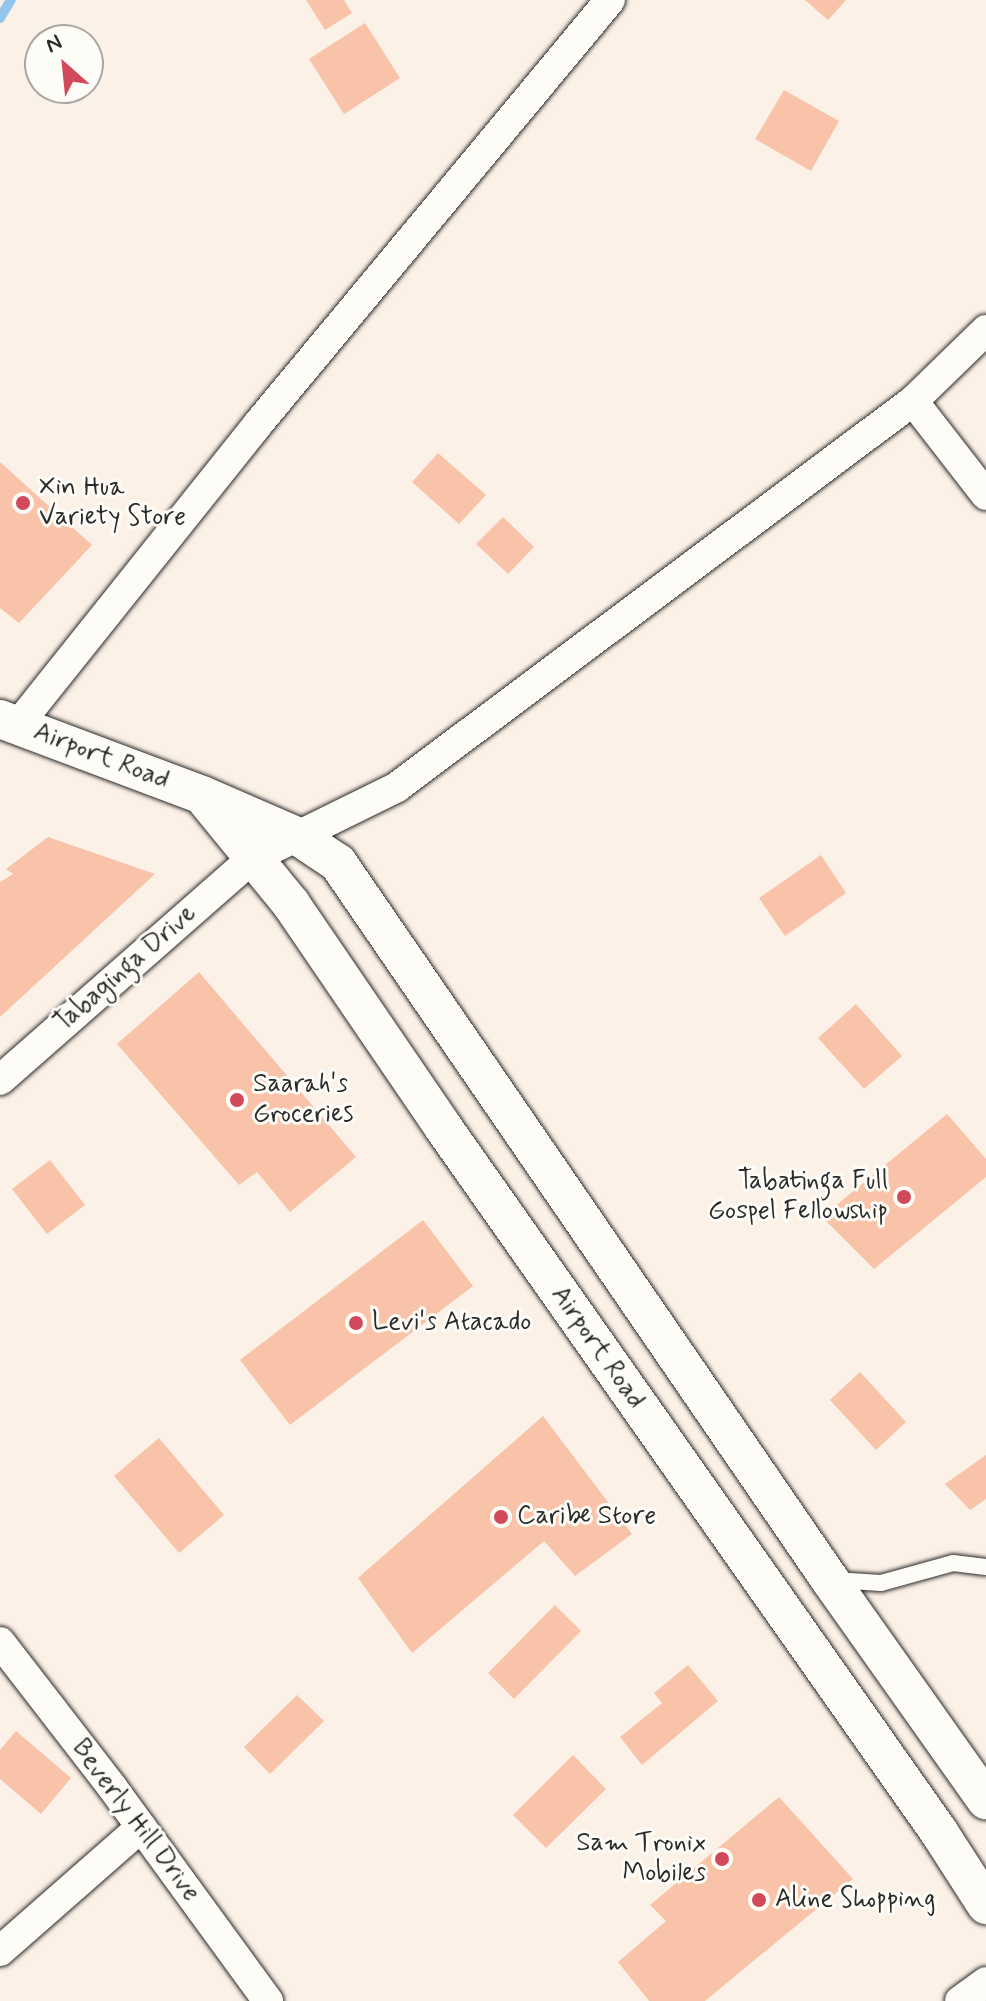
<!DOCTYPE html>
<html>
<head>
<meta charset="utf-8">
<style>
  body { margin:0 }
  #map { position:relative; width:986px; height:2001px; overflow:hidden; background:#fcf1e7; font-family:Mynerve,sans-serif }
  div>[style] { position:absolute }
  .stream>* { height:10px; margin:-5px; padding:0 5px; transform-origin:5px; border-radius:5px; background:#92c6ef }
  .building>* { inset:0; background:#f8c3a9 }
  .roads { filter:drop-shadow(0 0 2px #2b2b2b) drop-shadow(0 0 2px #2b2b2b) }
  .service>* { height:16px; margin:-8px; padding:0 8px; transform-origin:8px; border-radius:8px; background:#fdfcf7 }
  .minor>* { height:30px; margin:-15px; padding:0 15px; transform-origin:15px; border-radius:15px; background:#fdfcf7 }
  .tertiary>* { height:38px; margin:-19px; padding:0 19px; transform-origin:19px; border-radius:19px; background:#fdfcf7 }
  .dots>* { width:22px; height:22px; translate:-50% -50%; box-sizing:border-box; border:4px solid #fdfcf7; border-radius:50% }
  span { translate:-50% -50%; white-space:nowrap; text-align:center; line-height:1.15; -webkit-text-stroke:6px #fdfcf7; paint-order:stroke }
  .poi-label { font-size:26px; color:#2b2b2b }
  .left { translate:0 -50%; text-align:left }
  .right { translate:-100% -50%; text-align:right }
  .street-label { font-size:26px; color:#2b2b2b }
  .north { position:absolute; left:24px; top:24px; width:80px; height:80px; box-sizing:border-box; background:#fdfcf7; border:2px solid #a9a8a5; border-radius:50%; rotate:333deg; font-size:22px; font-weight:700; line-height:32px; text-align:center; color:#2b2b2b }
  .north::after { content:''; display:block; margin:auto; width:28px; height:36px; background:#d1495b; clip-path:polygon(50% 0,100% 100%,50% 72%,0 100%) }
</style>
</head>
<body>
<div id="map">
  <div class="stream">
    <div style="left:0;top:18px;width:21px;rotate:-59deg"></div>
  </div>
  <div class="building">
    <div style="clip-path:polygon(306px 0,344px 0,352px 13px,325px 30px)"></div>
    <div style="clip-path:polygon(805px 0,846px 0,828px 20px)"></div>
    <div style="clip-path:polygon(365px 23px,400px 78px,344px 114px,309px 59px)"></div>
    <div style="clip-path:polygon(784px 90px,839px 121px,811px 171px,755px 139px)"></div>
    <div style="clip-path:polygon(438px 453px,486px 495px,459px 524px,412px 482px)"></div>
    <div style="clip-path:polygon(0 462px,92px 545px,19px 623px,0 608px)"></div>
    <div style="clip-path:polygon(503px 517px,534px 547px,508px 574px,476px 544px)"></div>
    <div style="clip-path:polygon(48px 837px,155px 874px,0 1017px,0 882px,13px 874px,6px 869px)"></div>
    <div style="clip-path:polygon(821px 855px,846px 893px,785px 936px,759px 898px)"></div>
    <div style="clip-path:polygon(199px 972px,356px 1157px,290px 1212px,257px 1172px,239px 1185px,117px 1044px)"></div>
    <div style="clip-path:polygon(856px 1004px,902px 1056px,864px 1089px,818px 1038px)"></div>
    <div style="clip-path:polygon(947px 1114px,986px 1159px,986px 1177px,874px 1269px,822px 1217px)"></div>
    <div style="clip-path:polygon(50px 1160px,85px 1205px,47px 1234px,12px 1189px)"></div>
    <div style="clip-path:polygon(423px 1220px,473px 1286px,290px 1425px,240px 1360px)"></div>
    <div style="clip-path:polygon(860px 1372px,906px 1422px,876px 1450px,830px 1400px)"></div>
    <div style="clip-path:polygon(543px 1416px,632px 1534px,575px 1576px,544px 1541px,412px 1653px,358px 1578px)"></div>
    <div style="clip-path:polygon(159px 1438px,224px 1515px,179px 1553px,114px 1476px)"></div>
    <div style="clip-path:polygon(986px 1455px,986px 1499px,970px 1510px,945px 1484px)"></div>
    <div style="clip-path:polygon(555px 1605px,581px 1631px,514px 1699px,488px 1673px)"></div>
    <div style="clip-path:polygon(688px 1665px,718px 1701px,642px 1765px,620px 1737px,662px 1703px,654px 1693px)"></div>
    <div style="clip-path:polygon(297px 1695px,324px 1721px,270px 1774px,244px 1747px)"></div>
    <div style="clip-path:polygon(16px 1731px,71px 1778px,41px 1814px,0 1779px,0 1750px)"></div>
    <div style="clip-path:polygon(573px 1755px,606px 1789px,546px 1848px,513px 1815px)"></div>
    <div style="clip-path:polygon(779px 1797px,853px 1879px,705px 2001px,649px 2001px,618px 1962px,666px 1921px,650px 1905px)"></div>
  </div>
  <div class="roads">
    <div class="service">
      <div style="left:834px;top:1580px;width:47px;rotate:3.7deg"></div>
      <div style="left:881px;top:1583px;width:75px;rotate:-15.5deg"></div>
      <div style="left:953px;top:1563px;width:33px;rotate:7deg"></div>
    </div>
    <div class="minor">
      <div style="left:913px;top:401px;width:119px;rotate:52.2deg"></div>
      <div style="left:17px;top:726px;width:386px;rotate:-51.4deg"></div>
      <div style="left:258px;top:424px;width:551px;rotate:-50.3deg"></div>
      <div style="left:0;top:1080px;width:337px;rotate:-41.3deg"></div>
      <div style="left:253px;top:858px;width:161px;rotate:-26.2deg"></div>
      <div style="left:397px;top:787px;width:644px;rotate:-36.8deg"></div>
      <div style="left:913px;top:401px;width:102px;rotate:-44.2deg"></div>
      <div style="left:0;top:1642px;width:183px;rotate:52.3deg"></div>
      <div style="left:112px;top:1787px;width:265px;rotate:53.9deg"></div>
      <div style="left:0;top:1951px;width:188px;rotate:-41.3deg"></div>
      <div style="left:960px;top:2001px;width:32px;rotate:-36deg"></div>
    </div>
    <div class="tertiary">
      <div style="left:0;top:719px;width:216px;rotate:20.6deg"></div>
      <div style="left:202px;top:795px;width:106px;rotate:23.4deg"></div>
      <div style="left:299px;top:837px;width:47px;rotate:33.7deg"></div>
      <div style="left:338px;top:863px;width:870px;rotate:55.54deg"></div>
      <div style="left:830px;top:1580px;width:270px;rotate:54.7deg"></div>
      <div style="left:206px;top:800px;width:134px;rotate:50.7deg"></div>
      <div style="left:291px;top:904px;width:270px;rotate:55.7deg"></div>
      <div style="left:443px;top:1127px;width:862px;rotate:54.87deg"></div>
      <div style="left:939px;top:1832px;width:87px;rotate:57.2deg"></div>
    </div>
  </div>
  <div class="dots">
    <div style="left:23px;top:503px;background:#d1495b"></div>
    <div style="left:237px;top:1100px;background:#d1495b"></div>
    <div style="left:904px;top:1197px;background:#d1495b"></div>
    <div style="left:356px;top:1323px;background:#d1495b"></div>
    <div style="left:501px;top:1517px;background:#d1495b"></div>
    <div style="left:722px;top:1859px;background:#d1495b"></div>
    <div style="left:759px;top:1900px;background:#d1495b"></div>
  </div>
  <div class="poi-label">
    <span class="left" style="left:39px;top:503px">Xin Hua<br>Variety Store</span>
    <span class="left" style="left:253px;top:1100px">Saarah's<br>Groceries</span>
    <span class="right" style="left:888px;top:1197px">Tabatinga Full<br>Gospel Fellowship</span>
    <span class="left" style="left:372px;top:1323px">Levi's Atacado</span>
    <span class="left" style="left:517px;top:1517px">Caribe Store</span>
    <span class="right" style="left:706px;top:1859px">Sam Tronix<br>Mobiles</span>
    <span class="left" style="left:775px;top:1900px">Aline Shopping</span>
  </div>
  <div class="street-label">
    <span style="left:101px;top:757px;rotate:21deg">Airport Road</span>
    <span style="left:126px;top:969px;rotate:-41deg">Tabaginga Drive</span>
    <span style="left:597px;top:1348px;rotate:55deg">Airport Road</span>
    <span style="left:135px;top:1821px;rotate:53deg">Beverly Hill Drive</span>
  </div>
  <div class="north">N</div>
</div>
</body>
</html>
